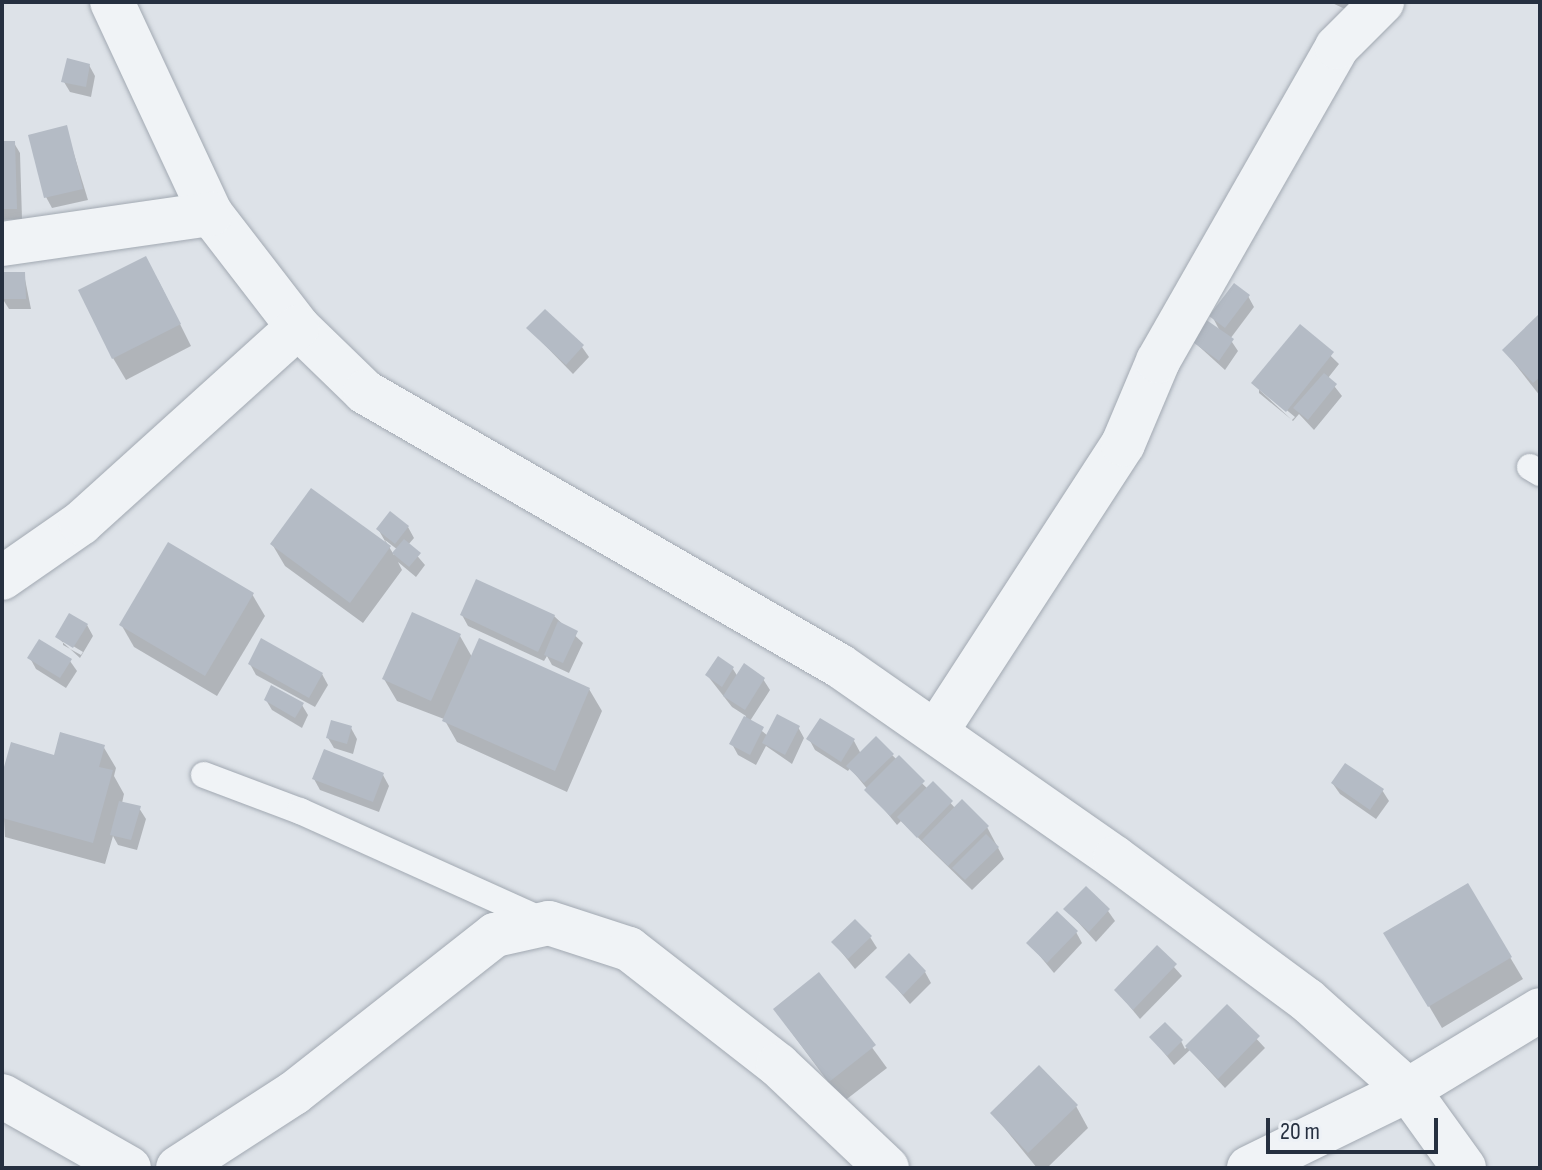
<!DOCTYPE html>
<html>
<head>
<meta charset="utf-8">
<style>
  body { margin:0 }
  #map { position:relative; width:1542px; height:1170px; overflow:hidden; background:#dde2e8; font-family:"Sofia Sans Condensed",sans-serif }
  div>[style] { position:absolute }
  .shadow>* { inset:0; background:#0003 }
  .building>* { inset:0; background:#b4bbc5 }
  .roads { filter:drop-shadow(0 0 2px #a2a9b2) drop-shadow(0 0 2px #a2a9b2) }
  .service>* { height:26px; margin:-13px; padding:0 13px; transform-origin:13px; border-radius:13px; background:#f0f3f6 }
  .minor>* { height:44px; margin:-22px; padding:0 22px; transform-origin:22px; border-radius:22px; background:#f0f3f6 }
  span { translate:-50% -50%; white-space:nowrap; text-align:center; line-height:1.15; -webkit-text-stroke:6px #edf1f6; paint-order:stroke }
  .frame { position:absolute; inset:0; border:4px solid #263040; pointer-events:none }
  .scale { position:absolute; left:1266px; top:1118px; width:172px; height:36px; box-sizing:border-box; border:4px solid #263040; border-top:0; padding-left:10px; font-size:24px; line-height:28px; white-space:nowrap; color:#263040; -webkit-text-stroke:6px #edf1f6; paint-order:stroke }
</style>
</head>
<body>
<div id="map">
  <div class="shadow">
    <div style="clip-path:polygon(1330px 2px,1367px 2px,1360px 16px)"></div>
    <div style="clip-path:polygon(89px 65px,95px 76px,91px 97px,70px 92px,64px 82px)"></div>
    <div style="clip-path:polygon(66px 128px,88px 200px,52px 208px,46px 197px)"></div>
    <div style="clip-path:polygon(2px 143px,14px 143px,20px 153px,22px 219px,2px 220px)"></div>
    <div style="clip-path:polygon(2px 274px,24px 274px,31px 309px,9px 309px,2px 298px)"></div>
    <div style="clip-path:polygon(158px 280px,191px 346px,126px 380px,113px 358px)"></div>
    <div style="clip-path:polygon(1248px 296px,1254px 307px,1230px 339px,1238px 351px,1225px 370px,1193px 341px,1221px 333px,1212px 316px)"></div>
    <div style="clip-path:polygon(1540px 316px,1540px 396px,1504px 350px)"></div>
    <div style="clip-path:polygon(evenodd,1301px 327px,1339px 364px,1328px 378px,1342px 396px,1314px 430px,1299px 414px,1293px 421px,1253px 384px,1301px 327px,1259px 387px,1295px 417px,1292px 420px,1259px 393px,1259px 387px)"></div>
    <div style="clip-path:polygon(529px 329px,582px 347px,589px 357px,573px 374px)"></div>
    <div style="clip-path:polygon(evenodd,408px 527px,414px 538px,408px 545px,425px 565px,416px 577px,398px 562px,402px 570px,363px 623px,285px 566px,272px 544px,389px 548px,378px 529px,408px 527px,385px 540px,398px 550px,394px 555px,385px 540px)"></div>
    <div style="clip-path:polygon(252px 594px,265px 616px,217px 696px,134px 647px,122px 626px)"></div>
    <div style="clip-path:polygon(462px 615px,554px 616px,583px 643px,569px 673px,552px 665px,547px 656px,544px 661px,468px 626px)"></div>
    <div style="clip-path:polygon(evenodd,87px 625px,93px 636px,80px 658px,57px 637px,87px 625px,63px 640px,83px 652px,81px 655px,63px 645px,63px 640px)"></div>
    <div style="clip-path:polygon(460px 636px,472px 657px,589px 689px,602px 711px,567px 792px,457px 742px,444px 719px,397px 701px,384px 679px)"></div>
    <div style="clip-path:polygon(30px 658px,70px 661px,77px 671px,66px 688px,36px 669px)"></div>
    <div style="clip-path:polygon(250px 664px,322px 674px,328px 685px,315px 707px,256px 675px)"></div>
    <div style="clip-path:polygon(733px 669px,738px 677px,763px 679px,770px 690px,750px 721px,768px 736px,798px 727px,804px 738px,792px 764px,766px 746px,756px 765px,738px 755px,732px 744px,746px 716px,732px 707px,707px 675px)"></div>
    <div style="clip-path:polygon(266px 700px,302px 705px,308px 715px,302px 728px,272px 710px)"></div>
    <div style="clip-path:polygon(351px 728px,357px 739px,353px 754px,334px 748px,328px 738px)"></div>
    <div style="clip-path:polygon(809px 739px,854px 741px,861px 754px,892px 755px,928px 789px,933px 784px,956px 809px,987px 827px,1004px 859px,972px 890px,901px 821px,897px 825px,850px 768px,848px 771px,815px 750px)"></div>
    <div style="clip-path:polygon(103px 746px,116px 768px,114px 776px,124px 794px,122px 803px,139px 808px,146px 819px,137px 850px,118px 845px,113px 836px,105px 864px,5px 837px,2px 781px)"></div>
    <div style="clip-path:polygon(383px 775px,389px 786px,379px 812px,320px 790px,314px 779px)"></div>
    <div style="clip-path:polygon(1333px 784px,1382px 790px,1389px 801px,1376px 819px,1340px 794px)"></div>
    <div style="clip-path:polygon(1467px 885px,1523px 979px,1442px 1028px,1386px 933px)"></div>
    <div style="clip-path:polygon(1066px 909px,1108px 911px,1115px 921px,1096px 942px)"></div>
    <div style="clip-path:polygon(1076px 932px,1082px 943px,1054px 973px,1029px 943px)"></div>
    <div style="clip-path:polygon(870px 937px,877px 948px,855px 969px,834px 943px)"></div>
    <div style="clip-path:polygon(1157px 948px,1182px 976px,1140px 1019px,1116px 990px)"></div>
    <div style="clip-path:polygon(925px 972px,931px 983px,910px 1004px,887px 977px)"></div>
    <div style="clip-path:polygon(819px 975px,887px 1068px,843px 1102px,775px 1010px)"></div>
    <div style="clip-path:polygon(1227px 1007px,1265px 1048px,1225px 1088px,1190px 1050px,1174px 1065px,1152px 1038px,1181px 1041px,1185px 1049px)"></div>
    <div style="clip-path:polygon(1076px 1106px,1088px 1128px,1047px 1168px,1037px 1168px,992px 1113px)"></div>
  </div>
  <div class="building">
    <div style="clip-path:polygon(67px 58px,90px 64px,86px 87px,61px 82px)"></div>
    <div style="clip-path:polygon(67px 125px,83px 189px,44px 198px,28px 135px)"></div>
    <div style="clip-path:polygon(2px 141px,15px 141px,17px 209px,2px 209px)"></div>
    <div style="clip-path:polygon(146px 256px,181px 324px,112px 359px,78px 290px)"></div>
    <div style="clip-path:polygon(2px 272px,25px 272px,26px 299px,2px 299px)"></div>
    <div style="clip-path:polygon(1234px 283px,1250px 295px,1225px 328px,1209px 316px)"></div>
    <div style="clip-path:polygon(545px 309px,584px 345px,566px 365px,526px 328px)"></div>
    <div style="clip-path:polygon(1540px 313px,1540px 377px,1533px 383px,1502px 350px)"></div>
    <div style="clip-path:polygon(1205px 319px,1234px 339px,1219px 361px,1190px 340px)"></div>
    <div style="clip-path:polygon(1300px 324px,1334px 352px,1286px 412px,1251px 383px)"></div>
    <div style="clip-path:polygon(1324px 373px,1337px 384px,1308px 420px,1293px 408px)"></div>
    <div style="clip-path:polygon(311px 488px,391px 546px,350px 603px,270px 544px)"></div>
    <div style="clip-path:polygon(390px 511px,409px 526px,395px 544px,376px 529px)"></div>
    <div style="clip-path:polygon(404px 539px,421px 553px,409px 567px,392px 553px)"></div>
    <div style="clip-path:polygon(168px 542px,254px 593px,205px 676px,119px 625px)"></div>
    <div style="clip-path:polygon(476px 579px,555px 615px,538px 652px,460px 615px)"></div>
    <div style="clip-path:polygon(412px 612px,461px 634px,431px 701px,382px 679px)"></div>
    <div style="clip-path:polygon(69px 613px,88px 624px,73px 648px,55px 637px)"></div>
    <div style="clip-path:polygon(558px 621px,578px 631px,563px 663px,544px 655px)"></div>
    <div style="clip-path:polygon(261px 638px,323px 673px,309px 698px,248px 664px)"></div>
    <div style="clip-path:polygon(479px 638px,590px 688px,555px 771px,442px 721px)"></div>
    <div style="clip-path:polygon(39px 639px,72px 659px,60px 678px,27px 658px)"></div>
    <div style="clip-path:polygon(718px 656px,734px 667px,722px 687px,705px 675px)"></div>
    <div style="clip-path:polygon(744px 663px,765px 678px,745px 710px,723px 696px)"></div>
    <div style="clip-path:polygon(271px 685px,304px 703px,295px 718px,264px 700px)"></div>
    <div style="clip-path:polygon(777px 714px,800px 726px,785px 755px,762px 743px)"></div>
    <div style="clip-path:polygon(744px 716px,764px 727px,750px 755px,729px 744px)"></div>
    <div style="clip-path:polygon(820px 718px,855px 739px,841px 762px,806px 739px)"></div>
    <div style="clip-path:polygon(331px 720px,352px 726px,347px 744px,326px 738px)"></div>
    <div style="clip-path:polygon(60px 732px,105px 745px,99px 767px,113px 770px,93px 843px,2px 818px,2px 774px,11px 742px,54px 755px)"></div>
    <div style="clip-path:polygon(876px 736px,894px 754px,864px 783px,846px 766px)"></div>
    <div style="clip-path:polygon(324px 749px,384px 773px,373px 802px,312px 779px)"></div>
    <div style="clip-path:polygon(899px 755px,925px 781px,890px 816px,864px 790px)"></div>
    <div style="clip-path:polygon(1345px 763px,1384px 789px,1370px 810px,1331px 783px)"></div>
    <div style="clip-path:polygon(933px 781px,953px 801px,917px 838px,897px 817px)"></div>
    <div style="clip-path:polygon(962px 799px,989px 826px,948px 866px,922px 840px)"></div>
    <div style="clip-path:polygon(119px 801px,141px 806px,131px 840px,110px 835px)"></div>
    <div style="clip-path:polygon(986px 834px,999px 847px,965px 880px,952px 868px)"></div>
    <div style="clip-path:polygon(1468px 883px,1512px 957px,1428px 1007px,1383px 933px)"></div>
    <div style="clip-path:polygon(1086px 886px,1110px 909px,1089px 932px,1063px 909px)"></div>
    <div style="clip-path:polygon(1057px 911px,1078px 931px,1047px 963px,1026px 943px)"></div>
    <div style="clip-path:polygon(855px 919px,872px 936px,848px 959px,831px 942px)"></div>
    <div style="clip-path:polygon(1157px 945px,1177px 964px,1133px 1010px,1114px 990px)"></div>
    <div style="clip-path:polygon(909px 953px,926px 971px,903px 995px,885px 977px)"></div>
    <div style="clip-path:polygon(819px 972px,876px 1045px,829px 1082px,773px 1009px)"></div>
    <div style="clip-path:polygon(1227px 1004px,1260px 1036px,1218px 1079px,1185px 1046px)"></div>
    <div style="clip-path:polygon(1165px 1022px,1183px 1040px,1167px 1056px,1149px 1037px)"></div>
    <div style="clip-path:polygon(1039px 1065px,1078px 1105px,1028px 1153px,990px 1113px)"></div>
  </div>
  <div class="roads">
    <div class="service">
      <div style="left:1530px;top:467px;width:12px;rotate:31deg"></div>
      <div style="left:204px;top:775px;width:103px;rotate:20.6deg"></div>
      <div style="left:300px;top:811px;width:270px;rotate:24.3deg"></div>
    </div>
    <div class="minor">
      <div style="left:112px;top:2px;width:234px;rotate:65deg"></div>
      <div style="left:211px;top:214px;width:143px;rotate:52.4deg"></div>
      <div style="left:298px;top:327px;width:93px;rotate:44.1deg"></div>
      <div style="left:365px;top:392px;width:548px;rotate:29.98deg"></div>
      <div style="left:840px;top:666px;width:335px;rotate:34.9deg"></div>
      <div style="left:1115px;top:858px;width:239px;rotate:36.5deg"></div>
      <div style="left:1307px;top:1000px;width:135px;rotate:41.7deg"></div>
      <div style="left:1408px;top:1090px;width:96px;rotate:54.3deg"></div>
      <div style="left:2px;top:244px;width:211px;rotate:-8.2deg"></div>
      <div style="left:2px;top:578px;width:96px;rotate:-34.8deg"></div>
      <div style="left:81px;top:523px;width:292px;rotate:-42.1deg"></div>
      <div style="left:936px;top:732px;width:343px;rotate:-57deg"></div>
      <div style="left:1123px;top:444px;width:90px;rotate:-67.1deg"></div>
      <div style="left:1158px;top:361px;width:361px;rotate:-60.3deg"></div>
      <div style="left:1337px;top:47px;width:64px;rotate:-45deg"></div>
      <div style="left:2px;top:1096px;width:146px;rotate:29.6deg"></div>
      <div style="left:178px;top:1168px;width:138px;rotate:-32.9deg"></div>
      <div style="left:294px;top:1093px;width:256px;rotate:-38.2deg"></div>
      <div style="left:495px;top:935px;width:55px;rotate:-12.5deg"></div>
      <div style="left:549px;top:923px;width:84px;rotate:18deg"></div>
      <div style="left:629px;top:949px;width:189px;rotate:37.9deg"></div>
      <div style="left:778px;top:1065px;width:150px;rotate:43.4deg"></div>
      <div style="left:1249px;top:1168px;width:177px;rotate:-26.1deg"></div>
      <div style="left:1408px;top:1090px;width:154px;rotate:-31.2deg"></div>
    </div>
  </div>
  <div class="frame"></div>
  <div class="scale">20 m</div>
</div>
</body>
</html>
